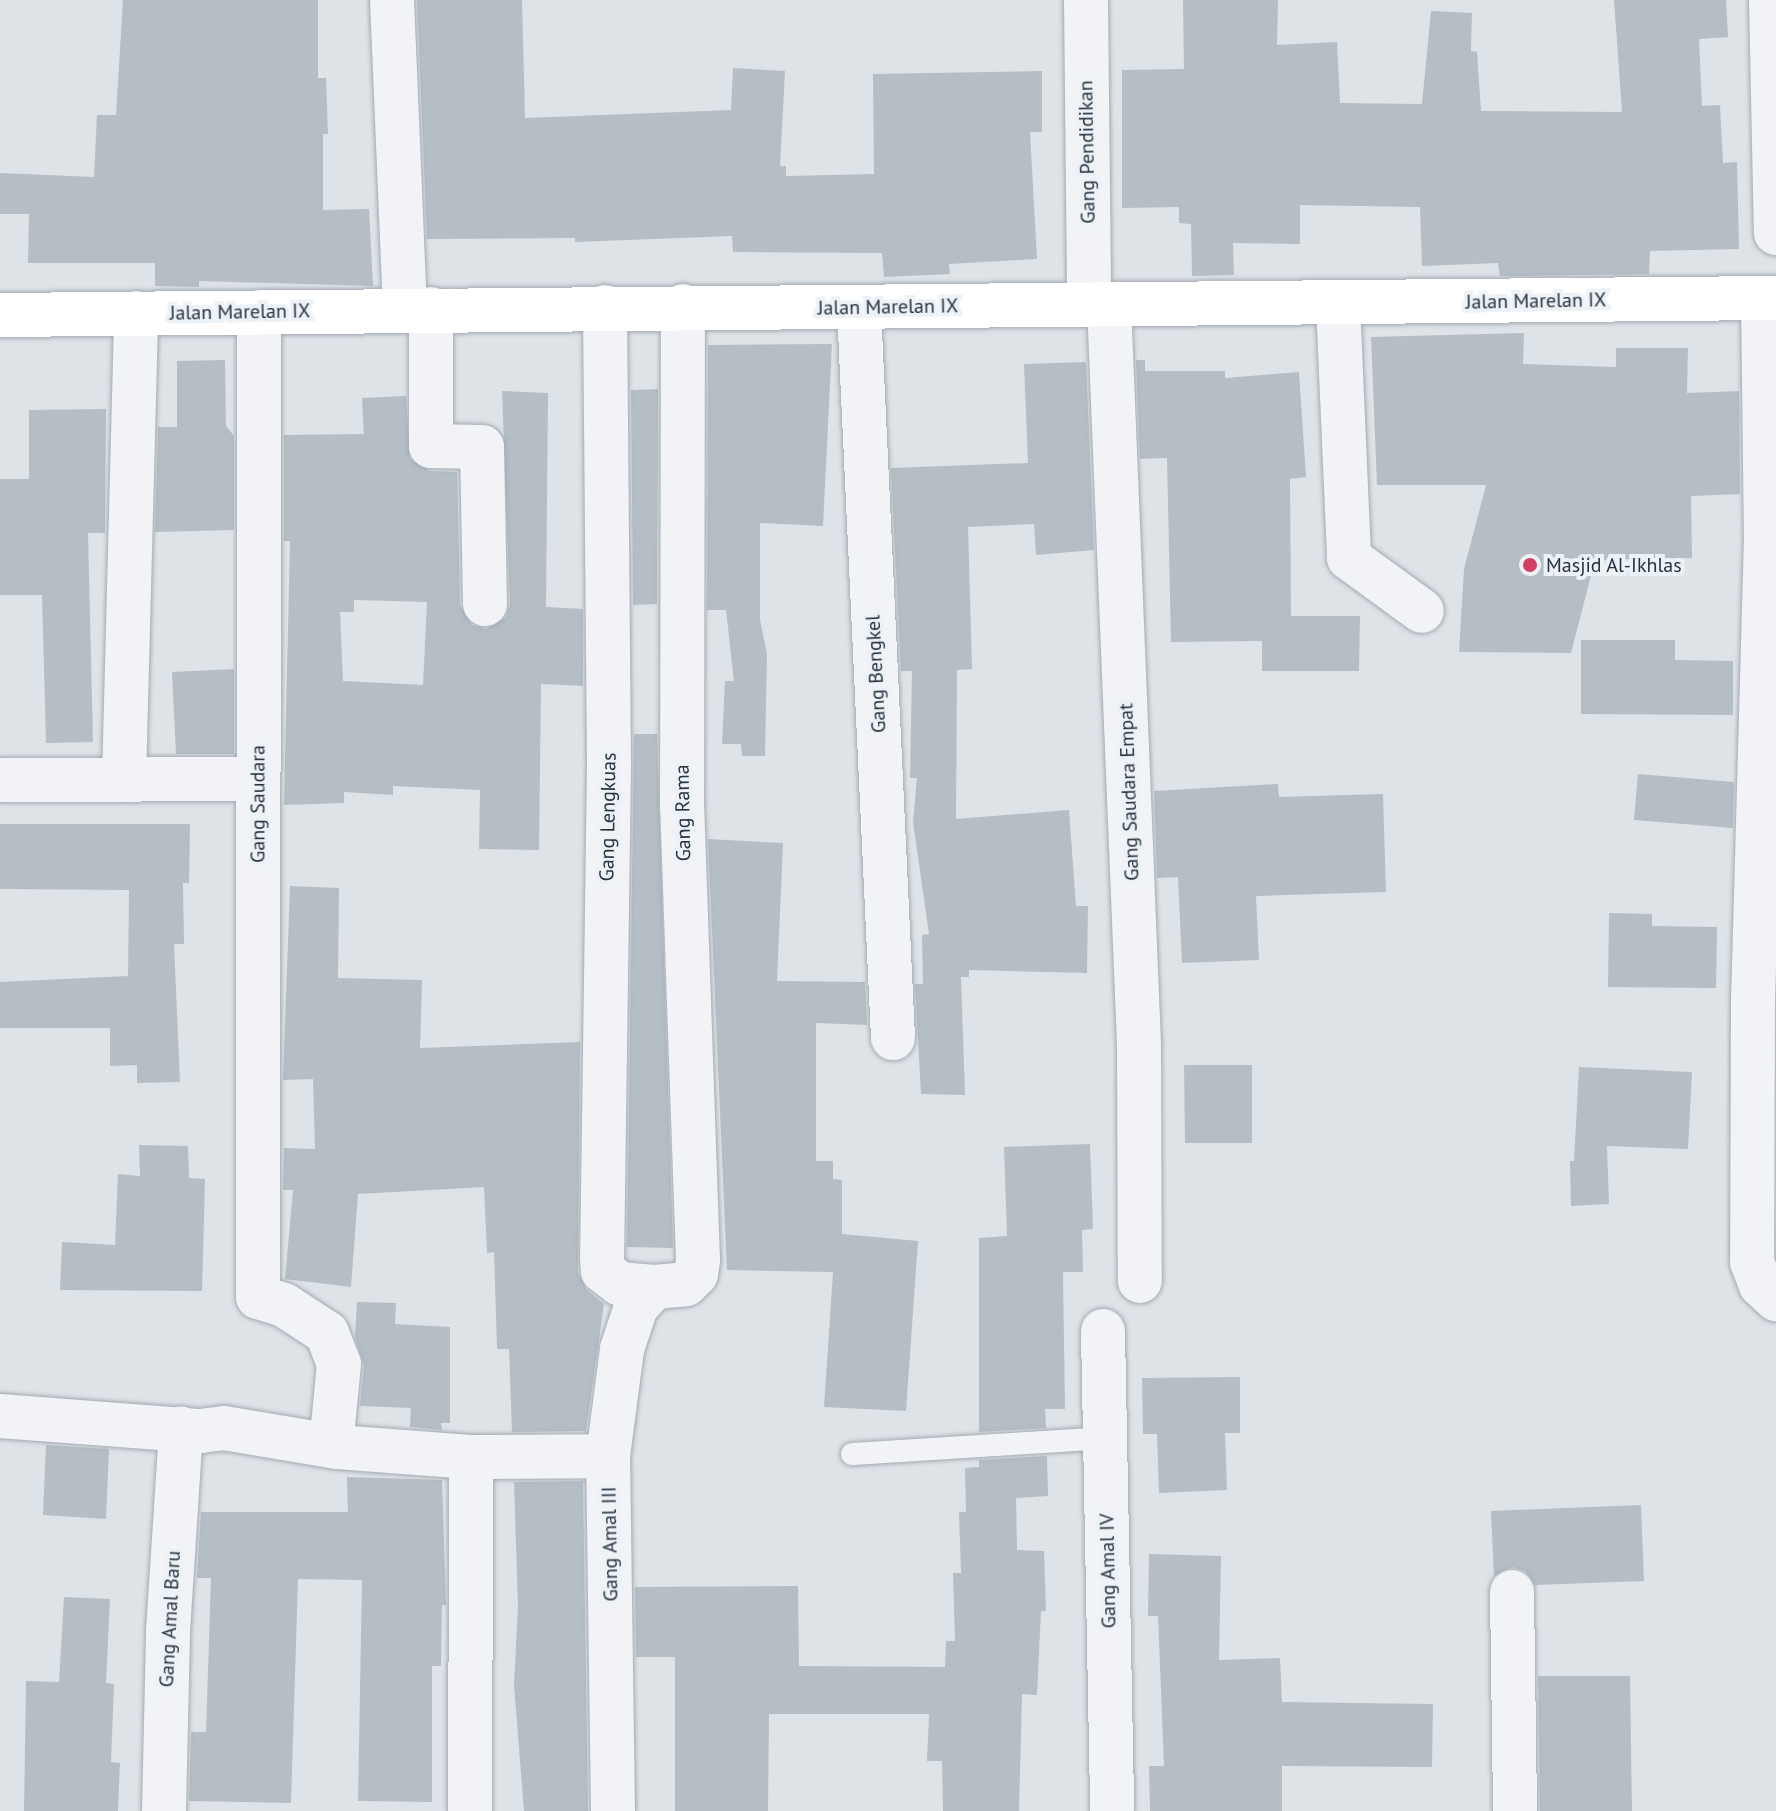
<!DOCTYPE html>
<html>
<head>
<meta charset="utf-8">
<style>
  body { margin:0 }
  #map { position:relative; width:1776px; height:1811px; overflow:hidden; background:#dee3e8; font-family:"PT Sans",sans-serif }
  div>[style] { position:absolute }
  .building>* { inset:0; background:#b5bdc5 }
  .roads { filter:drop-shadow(0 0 2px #a3aab2) drop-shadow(0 0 2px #a3aab2) }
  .lane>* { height:22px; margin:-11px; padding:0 11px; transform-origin:11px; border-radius:11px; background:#f1f3f6 }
  .street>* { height:44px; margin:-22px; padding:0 22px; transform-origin:22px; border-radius:22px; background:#f1f3f6 }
  .secondary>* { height:44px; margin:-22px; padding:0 22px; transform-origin:22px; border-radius:22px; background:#fff }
  .dots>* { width:22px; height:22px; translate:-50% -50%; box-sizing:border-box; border:4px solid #edf2f6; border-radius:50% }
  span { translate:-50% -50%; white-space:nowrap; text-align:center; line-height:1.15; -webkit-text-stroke:8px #edf2f6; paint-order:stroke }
  .street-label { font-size:20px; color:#27323f }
  .poi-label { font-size:20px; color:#27323f }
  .left { translate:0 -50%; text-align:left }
</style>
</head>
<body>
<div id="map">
  <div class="building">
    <div style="clip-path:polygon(123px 0,318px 0,318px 78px,326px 78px,328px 134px,323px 134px,323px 210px,369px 209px,373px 286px,199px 281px,199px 287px,155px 286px,155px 263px,28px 263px,29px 214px,0 214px,0 173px,94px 177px,97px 115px,116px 115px)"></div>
    <div style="clip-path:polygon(417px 0,522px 0,525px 118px,731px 110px,733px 68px,785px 71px,780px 166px,786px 166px,786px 176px,874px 174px,873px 74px,1042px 71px,1042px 132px,1030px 132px,1037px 259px,949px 264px,950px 274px,884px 277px,882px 253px,733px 252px,732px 236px,575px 242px,575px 238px,427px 239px)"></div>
    <div style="clip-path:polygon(1183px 0,1278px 0,1277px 45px,1337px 42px,1340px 103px,1422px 104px,1431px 11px,1472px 13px,1471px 51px,1477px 52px,1481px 111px,1622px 112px,1614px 0,1726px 0,1728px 37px,1699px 39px,1702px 106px,1720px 105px,1723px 163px,1737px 162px,1739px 249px,1650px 251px,1649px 274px,1500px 276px,1498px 263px,1422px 266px,1420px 207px,1300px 205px,1300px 244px,1233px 243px,1234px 275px,1192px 276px,1191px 224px,1179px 223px,1179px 207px,1122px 208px,1122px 70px,1184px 69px)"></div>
    <div style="clip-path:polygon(1524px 333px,1523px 364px,1616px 367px,1616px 348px,1688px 348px,1687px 393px,1739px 391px,1740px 494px,1691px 496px,1692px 558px,1595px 560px,1571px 653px,1459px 652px,1464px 569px,1486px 485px,1377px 485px,1371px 337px)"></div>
    <div style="clip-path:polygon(832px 344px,823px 526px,760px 523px,760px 620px,767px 654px,765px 756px,742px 756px,741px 744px,722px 744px,725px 681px,734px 681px,726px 610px,707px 610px,708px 345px)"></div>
    <div style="clip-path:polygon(225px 360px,226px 426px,234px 436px,234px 530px,155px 532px,158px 427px,177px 427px,177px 361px)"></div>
    <div style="clip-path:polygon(1136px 360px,1145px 360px,1145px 371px,1225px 371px,1225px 378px,1299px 372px,1306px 477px,1290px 479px,1291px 616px,1360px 616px,1359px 671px,1262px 671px,1262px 641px,1171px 642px,1167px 458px,1140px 459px)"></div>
    <div style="clip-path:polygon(1086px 362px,1094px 550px,1036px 555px,1034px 524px,968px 527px,972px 669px,957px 670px,956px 819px,1069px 810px,1076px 906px,1088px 906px,1087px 973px,969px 970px,969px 977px,961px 977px,965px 1095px,921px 1094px,915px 984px,923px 984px,922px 935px,929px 934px,913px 822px,917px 778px,910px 778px,912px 671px,901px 671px,891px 468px,1028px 463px,1024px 364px)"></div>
    <div style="clip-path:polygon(658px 389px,657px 604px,633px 605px,631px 390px)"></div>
    <div style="clip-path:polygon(evenodd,502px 391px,548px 393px,546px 607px,583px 609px,583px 686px,541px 684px,539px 850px,479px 849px,480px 790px,393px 786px,393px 795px,344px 792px,344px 803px,284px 805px,290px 541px,284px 541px,284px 435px,364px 434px,362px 398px,406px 396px,410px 459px,430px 471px,457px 472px,460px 605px,472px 625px,486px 629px,506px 617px,510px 604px,502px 391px,354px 600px,427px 602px,423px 685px,343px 681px,340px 612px,354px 612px,354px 600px)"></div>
    <div style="clip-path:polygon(106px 409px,105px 533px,88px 533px,93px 742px,46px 743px,42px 595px,0 595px,0 479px,29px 479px,29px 410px)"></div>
    <div style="clip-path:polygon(1581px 640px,1675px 640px,1675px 660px,1733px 661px,1733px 715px,1581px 714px)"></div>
    <div style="clip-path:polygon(234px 669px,234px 754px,176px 754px,172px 672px)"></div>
    <div style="clip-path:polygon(634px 734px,657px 734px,673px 1248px,627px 1247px)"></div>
    <div style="clip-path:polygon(1638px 774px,1734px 782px,1733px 828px,1634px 820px)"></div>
    <div style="clip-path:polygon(1278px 784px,1279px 797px,1383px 794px,1386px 892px,1256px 896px,1259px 960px,1182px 963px,1178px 877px,1157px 878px,1154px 791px)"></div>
    <div style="clip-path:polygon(0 824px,190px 824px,189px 883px,183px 883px,184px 944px,174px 944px,180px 1082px,137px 1083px,137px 1065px,110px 1066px,110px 1028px,0 1028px,0 982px,128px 976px,129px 890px,0 889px)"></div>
    <div style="clip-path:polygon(708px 839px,783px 843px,777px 981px,865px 982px,867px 1025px,816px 1023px,816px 1161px,833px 1161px,833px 1179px,842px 1180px,842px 1234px,918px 1241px,906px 1411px,824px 1407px,833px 1272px,727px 1270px)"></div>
    <div style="clip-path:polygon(290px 886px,339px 888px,338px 978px,422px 980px,420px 1048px,580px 1042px,578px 1273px,587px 1290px,604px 1304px,586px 1431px,512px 1432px,509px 1349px,497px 1349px,494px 1252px,487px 1253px,484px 1187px,358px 1194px,351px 1287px,285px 1279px,293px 1190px,283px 1190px,284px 1148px,315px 1149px,313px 1079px,283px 1080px)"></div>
    <div style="clip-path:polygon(1609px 913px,1652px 914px,1652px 926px,1717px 927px,1716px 988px,1608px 987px)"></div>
    <div style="clip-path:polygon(1184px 1065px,1252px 1065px,1252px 1143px,1185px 1143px)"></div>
    <div style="clip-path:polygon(1579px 1067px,1692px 1072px,1688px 1149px,1607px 1146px,1609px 1204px,1571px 1206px,1570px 1161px,1574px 1161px)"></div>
    <div style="clip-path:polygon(1090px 1144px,1093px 1229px,1082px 1230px,1083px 1272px,1063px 1272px,1065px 1409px,1045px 1409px,1046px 1428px,979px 1432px,979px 1238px,1007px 1236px,1004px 1147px)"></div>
    <div style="clip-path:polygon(139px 1145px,188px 1146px,189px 1178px,205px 1179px,202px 1291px,60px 1290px,62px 1242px,115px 1245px,118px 1174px,140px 1176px)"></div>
    <div style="clip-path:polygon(357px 1302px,396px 1303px,395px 1324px,450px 1327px,450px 1423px,441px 1423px,442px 1430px,410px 1427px,411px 1408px,360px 1406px,364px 1366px,355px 1337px)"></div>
    <div style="clip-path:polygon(1240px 1377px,1240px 1433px,1225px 1433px,1227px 1490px,1159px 1493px,1157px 1434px,1143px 1434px,1142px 1378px)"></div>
    <div style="clip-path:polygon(46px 1445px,109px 1449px,106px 1519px,43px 1515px)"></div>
    <div style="clip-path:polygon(1047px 1456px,1048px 1496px,1016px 1498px,1017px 1550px,1044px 1551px,1046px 1611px,1041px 1611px,1037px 1695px,1022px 1694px,1019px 1811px,943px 1811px,942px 1761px,927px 1761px,929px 1714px,769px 1714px,768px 1811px,675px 1811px,675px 1657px,636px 1657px,635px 1587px,798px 1586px,799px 1666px,945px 1667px,946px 1641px,955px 1641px,953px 1573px,961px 1573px,959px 1512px,966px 1512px,965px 1468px,979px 1467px,979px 1460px)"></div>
    <div style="clip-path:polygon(347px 1477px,442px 1480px,446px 1605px,442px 1605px,441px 1666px,432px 1666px,432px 1802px,358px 1801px,362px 1580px,298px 1579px,291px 1803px,189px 1801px,191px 1732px,206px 1732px,211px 1578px,197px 1578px,201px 1512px,348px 1512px)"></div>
    <div style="clip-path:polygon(583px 1481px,588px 1811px,524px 1811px,514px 1685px,518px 1606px,514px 1482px)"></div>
    <div style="clip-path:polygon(1641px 1505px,1644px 1581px,1535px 1585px,1525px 1571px,1512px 1567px,1494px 1576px,1491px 1511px)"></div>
    <div style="clip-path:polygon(1149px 1554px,1221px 1556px,1219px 1660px,1280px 1658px,1282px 1702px,1433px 1704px,1432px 1767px,1282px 1766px,1282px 1811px,1150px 1811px,1149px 1766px,1164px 1766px,1158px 1616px,1148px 1616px)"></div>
    <div style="clip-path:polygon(64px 1597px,110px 1599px,106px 1683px,114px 1684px,111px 1762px,120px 1763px,118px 1811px,24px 1811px,26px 1681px,59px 1682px)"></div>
    <div style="clip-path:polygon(1538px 1676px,1630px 1676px,1632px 1811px,1540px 1811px)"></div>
  </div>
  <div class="roads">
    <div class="lane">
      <div style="left:852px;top:1454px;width:256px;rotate:-3.6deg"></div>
    </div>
    <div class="street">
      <div style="left:392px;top:0;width:310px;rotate:87.6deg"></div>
      <div style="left:1086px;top:0;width:303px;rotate:89.4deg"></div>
      <div style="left:1771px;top:0;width:233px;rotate:88.8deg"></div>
      <div style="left:1763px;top:298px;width:238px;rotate:89.3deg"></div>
      <div style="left:1766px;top:536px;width:462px;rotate:91.6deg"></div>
      <div style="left:1753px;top:998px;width:264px;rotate:90.2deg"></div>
      <div style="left:1752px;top:1262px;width:25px;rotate:69deg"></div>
      <div style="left:1761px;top:1285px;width:21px;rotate:43deg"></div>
      <div style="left:1109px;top:304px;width:743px;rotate:87.68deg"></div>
      <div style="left:1139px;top:1046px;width:235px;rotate:89.8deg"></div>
      <div style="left:1338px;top:304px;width:254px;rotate:87.5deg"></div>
      <div style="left:1349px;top:558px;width:90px;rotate:36deg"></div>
      <div style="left:605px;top:307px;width:457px;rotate:89.5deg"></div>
      <div style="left:609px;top:764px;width:493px;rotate:90.8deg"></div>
      <div style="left:602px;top:1257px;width:14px;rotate:86deg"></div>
      <div style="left:603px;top:1271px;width:21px;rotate:37deg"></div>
      <div style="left:620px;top:1284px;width:34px;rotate:5deg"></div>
      <div style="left:654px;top:1287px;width:32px;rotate:-5deg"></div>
      <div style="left:686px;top:1284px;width:14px;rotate:-45deg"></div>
      <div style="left:696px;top:1274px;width:14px;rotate:-82deg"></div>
      <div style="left:698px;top:1260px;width:452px;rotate:-92deg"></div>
      <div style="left:682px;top:808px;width:502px;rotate:-89.89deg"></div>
      <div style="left:431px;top:309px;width:137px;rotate:90deg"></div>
      <div style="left:431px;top:446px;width:51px;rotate:1.1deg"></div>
      <div style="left:482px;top:447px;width:157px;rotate:88.9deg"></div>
      <div style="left:859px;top:309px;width:730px;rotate:87.33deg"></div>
      <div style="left:259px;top:312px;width:985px;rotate:90.06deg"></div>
      <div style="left:258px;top:1297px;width:27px;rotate:17deg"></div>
      <div style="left:284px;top:1305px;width:51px;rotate:33.1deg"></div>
      <div style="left:327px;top:1333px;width:33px;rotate:69deg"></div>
      <div style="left:339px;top:1364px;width:81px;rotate:95.6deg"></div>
      <div style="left:0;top:780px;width:258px;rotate:-0.2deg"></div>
      <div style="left:124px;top:780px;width:467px;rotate:-88.5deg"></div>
      <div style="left:1103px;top:1331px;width:480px;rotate:88.9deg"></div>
      <div style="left:0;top:1416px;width:201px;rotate:4.3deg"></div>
      <div style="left:200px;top:1431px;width:24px;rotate:-7deg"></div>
      <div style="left:224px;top:1428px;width:115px;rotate:9.5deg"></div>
      <div style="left:337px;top:1447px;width:134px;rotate:4.3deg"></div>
      <div style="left:1512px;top:1592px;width:219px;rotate:89.2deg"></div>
      <div style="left:164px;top:1811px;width:180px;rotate:-88.7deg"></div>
      <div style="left:168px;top:1631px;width:203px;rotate:-86.3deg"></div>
      <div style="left:470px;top:1811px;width:354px;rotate:-89.8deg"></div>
      <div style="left:471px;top:1457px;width:137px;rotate:-0.4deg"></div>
      <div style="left:613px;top:1811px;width:355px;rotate:-90.8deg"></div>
      <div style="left:608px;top:1456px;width:108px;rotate:-82.5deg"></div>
      <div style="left:622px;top:1349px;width:44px;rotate:-71.6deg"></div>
      <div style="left:636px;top:1307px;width:27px;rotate:-48deg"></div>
    </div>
    <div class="secondary">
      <div style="left:0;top:315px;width:1776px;rotate:-0.55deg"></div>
    </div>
  </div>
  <div class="dots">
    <div style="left:1530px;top:565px;background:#d23e64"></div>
  </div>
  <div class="street-label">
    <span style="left:1087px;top:152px;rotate:-91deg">Gang Pendidikan</span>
    <span style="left:1536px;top:301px;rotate:-1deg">Jalan Marelan IX</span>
    <span style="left:888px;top:307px;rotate:-1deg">Jalan Marelan IX</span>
    <span style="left:240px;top:312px;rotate:-1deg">Jalan Marelan IX</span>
    <span style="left:876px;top:674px;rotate:-93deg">Gang Bengkel</span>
    <span style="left:1129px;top:792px;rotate:-92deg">Gang Saudara Empat</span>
    <span style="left:258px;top:804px;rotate:-90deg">Gang Saudara</span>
    <span style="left:683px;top:813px;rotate:-91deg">Gang Rama</span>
    <span style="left:608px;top:817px;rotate:-89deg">Gang Lengkuas</span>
    <span style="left:610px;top:1544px;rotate:-91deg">Gang Amal III</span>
    <span style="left:1108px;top:1571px;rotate:-91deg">Gang Amal IV</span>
    <span style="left:170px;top:1619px;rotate:-87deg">Gang Amal Baru</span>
  </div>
  <div class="poi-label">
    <span class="left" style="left:1546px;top:565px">Masjid Al-Ikhlas</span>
  </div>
</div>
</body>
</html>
